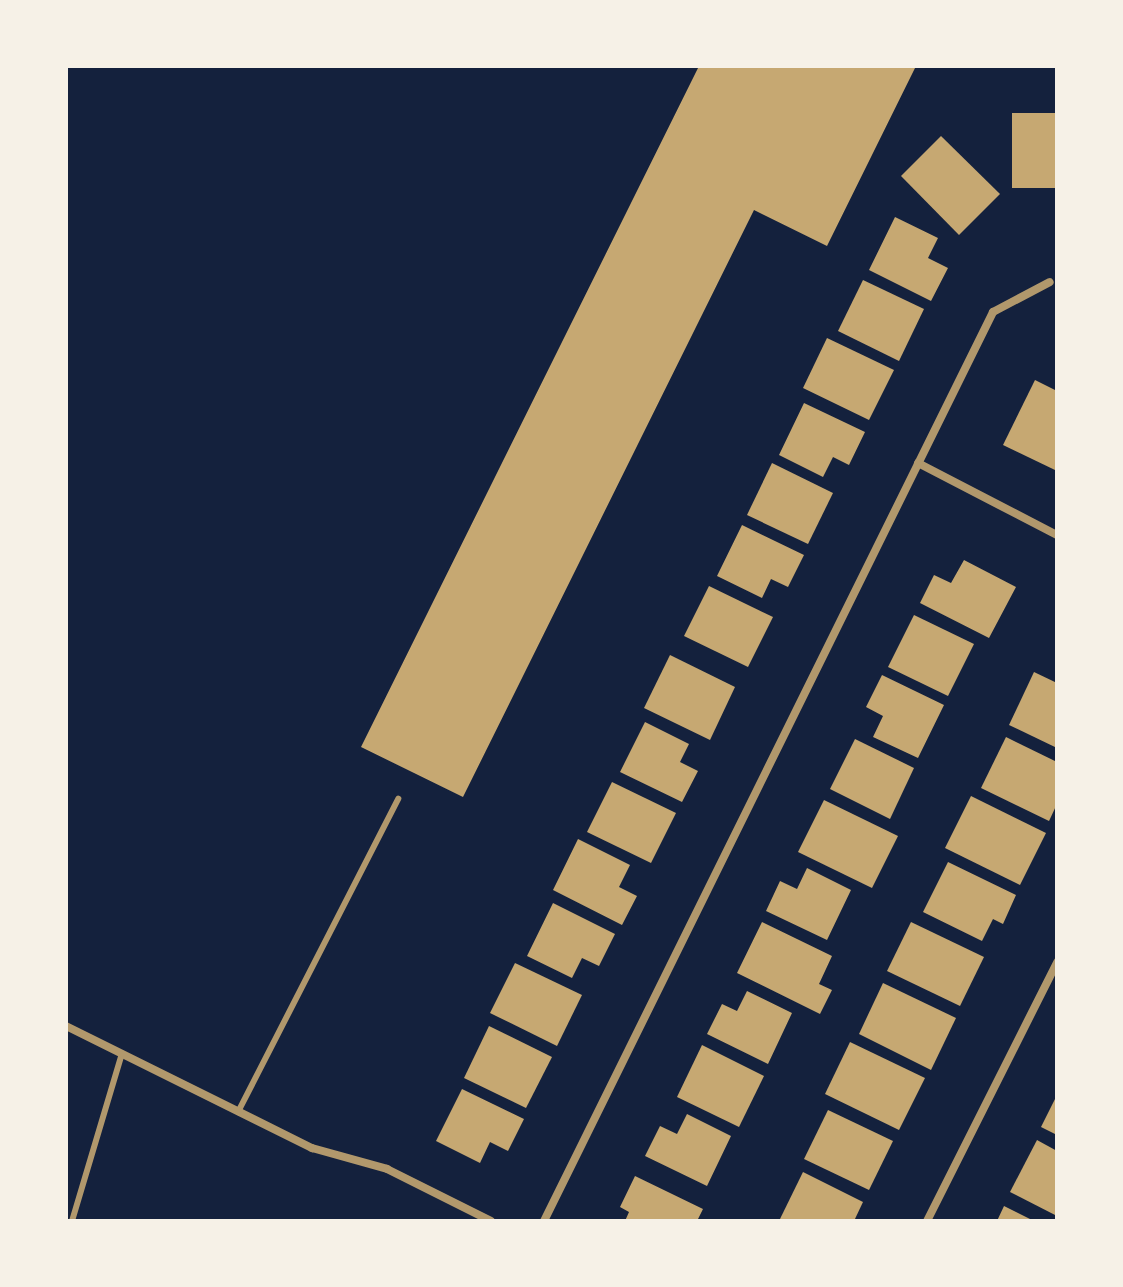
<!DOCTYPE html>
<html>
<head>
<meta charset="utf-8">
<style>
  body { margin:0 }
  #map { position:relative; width:1123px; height:1287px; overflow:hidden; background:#14213d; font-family:"Fira Sans",sans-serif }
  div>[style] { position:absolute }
  .building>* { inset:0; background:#c6a872 }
  .service>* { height:6px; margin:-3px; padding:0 3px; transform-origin:3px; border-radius:3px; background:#b1986c }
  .minor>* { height:8px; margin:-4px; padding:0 4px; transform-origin:4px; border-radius:4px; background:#b1986c }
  span { translate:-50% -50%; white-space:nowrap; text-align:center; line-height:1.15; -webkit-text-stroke:6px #f6f1e7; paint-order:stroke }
  .frame { position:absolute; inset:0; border:68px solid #f6f1e7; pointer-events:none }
</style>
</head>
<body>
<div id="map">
  <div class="building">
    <div style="clip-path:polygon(699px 66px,916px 66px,827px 246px,754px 210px,463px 797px,361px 747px)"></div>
    <div style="clip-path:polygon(1012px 113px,1057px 113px,1057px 188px,1012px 188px)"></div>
    <div style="clip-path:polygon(941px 136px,1000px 194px,959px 235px,901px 176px)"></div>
    <div style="clip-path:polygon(895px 217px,938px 238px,928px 258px,948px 268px,931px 301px,869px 270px)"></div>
    <div style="clip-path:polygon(863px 280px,924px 309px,899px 361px,838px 331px)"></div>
    <div style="clip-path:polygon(827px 338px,894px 370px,869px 420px,803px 388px)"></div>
    <div style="clip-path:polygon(1035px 380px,1057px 391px,1055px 470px,1003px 445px)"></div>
    <div style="clip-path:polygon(804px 403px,865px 432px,849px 465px,833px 457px,823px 477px,779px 455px)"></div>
    <div style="clip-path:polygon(772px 463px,833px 493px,808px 544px,747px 515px)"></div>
    <div style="clip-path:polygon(742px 525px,804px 555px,788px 587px,771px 579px,762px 598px,717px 576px)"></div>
    <div style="clip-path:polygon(964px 560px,1016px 587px,989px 638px,920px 603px,934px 575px,951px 583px)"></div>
    <div style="clip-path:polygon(709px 586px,773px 617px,748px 667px,684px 636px)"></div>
    <div style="clip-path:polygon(914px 615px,974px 644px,948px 696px,888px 667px)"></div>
    <div style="clip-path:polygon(670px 655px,735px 687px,710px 740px,644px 708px)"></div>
    <div style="clip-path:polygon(1034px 672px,1057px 683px,1057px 748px,1009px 725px)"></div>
    <div style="clip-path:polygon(882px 675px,944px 705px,918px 758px,873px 737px,883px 716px,866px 707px)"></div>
    <div style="clip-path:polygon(645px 722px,689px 744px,680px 762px,698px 771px,682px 802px,620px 772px)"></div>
    <div style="clip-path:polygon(1006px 737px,1057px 762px,1057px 804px,1049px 821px,981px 788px)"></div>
    <div style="clip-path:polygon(855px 739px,914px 768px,890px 819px,830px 789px)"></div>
    <div style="clip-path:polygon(612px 782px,676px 813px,651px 863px,587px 832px)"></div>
    <div style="clip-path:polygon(971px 796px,1046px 833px,1020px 885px,945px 848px)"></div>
    <div style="clip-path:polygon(824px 800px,898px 836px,872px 888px,798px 852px)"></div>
    <div style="clip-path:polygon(578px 839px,630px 865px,619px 887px,637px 896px,622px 925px,553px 890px)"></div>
    <div style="clip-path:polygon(948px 862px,1016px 895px,1003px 924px,993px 919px,982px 941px,923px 912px)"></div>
    <div style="clip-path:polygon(807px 868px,851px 890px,827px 940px,766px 911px,780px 881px,797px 889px)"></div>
    <div style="clip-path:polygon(553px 903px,615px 934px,599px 966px,582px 958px,572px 978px,527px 956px)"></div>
    <div style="clip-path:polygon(762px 922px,832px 956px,819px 984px,832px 990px,820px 1014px,737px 973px)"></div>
    <div style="clip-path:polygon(911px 922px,984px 957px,960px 1006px,887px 971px)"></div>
    <div style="clip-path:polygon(515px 963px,582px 995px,557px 1046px,490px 1013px)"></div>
    <div style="clip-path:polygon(883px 983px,956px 1018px,931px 1070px,859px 1034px)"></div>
    <div style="clip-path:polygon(747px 991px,792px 1013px,768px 1064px,707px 1034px,722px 1004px,737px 1011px)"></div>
    <div style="clip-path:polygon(489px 1026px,552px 1057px,526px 1108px,464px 1078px)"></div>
    <div style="clip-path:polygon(850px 1042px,925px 1078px,899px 1130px,825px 1094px)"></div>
    <div style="clip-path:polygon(702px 1045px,764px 1076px,739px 1127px,677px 1097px)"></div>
    <div style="clip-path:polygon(462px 1089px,524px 1119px,508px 1151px,490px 1142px,480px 1163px,436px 1141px)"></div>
    <div style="clip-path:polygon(1057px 1095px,1057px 1135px,1041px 1127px)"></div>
    <div style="clip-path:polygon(828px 1110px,893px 1141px,869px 1190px,804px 1159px)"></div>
    <div style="clip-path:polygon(687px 1114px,731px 1136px,707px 1186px,645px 1156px,660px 1126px,677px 1134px)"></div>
    <div style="clip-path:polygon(1037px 1140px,1057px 1151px,1057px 1216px,1010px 1192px)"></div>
    <div style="clip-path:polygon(803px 1172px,863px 1202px,854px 1221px,779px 1221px)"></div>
    <div style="clip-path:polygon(635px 1176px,703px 1209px,697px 1221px,625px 1221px,629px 1212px,620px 1207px)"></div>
    <div style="clip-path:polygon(1004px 1206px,1034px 1221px,997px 1221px)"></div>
  </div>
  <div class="service">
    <div style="left:238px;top:1112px;width:352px;rotate:-62.9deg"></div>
    <div style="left:72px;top:1221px;width:175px;rotate:-73.4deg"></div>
  </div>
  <div class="minor">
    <div style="left:918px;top:463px;width:157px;rotate:27.4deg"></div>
    <div style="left:66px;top:1026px;width:275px;rotate:26.4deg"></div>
    <div style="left:312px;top:1148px;width:78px;rotate:15.6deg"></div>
    <div style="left:387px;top:1169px;width:116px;rotate:26.6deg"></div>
    <div style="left:544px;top:1221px;width:1014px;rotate:-63.71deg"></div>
    <div style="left:993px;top:312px;width:64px;rotate:-27.8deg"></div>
    <div style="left:927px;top:1221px;width:290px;rotate:-63.3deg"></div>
  </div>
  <div class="frame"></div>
</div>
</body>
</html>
